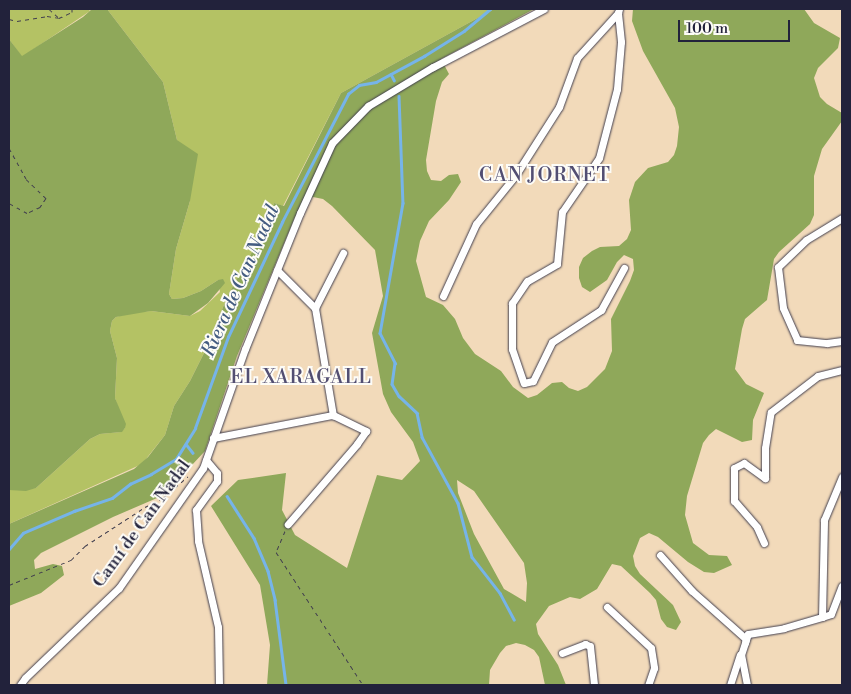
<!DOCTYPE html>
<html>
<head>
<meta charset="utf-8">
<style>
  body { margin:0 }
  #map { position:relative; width:851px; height:694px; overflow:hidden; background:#f2daba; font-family:"Libre Bodoni",serif }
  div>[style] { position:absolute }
  .green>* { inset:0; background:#b4c264 }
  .forest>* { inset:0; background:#8fa85a }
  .stream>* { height:2.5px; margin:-1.25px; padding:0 1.25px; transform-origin:1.25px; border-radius:1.25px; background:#76b4e9 }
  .path>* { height:1px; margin-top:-0.5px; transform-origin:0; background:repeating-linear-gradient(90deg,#413e4e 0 4px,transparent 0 8px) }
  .roads { filter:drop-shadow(0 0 1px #413e4e) drop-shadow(0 0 1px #413e4e) }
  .street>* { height:7px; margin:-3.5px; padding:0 3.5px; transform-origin:3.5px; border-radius:3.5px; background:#fff }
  span { translate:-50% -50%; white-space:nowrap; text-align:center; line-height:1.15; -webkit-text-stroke:4px #fdfcf7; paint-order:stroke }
  .street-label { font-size:18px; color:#22223b }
  .neighbourhood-label { font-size:19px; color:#524e72; letter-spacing:1px }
  .water-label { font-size:19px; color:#445c81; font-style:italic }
  .frame { position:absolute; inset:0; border:10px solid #22223b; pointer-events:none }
  .scale { position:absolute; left:678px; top:20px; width:112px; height:22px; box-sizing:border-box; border:2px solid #22223b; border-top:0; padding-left:6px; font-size:15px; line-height:18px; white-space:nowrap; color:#22223b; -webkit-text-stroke:4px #fdfcf7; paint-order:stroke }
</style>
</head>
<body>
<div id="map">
  <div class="green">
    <div style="clip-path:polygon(9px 9px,88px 9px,90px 11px,22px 57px,9px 39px)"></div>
    <div style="clip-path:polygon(107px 9px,494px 9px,341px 93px,283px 206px,274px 203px,267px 225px,228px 295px,204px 353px,190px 381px,174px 406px,165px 435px,142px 464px,9px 524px,9px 490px,36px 488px,90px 439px,100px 434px,121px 432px,125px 428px,115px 398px,117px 358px,110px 331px,112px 321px,116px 317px,130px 313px,151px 311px,190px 316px,200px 311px,220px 292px,218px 280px,201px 291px,183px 298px,172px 299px,169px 294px,176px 249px,190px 201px,177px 140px,163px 82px)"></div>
  </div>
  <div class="forest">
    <div style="clip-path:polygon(92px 9px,107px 9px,163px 82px,177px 140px,198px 154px,190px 201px,176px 249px,169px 294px,172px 299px,183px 298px,201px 291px,218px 280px,223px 279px,225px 283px,208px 303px,190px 316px,151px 311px,116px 317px,112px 321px,110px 331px,117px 358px,115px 398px,126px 424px,125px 428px,122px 432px,100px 434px,90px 439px,36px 488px,26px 491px,9px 490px,9px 39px,22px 56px,83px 17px)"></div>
    <div style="clip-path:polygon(evenodd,494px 9px,534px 9px,441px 59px,449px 74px,442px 82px,436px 101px,426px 160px,427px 171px,431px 180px,441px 181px,449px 175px,458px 174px,461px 182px,449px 200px,429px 221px,420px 241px,416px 261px,426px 297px,443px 305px,455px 319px,463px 338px,475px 354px,501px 371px,513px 387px,528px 398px,537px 395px,552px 383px,562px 382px,569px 388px,578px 391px,587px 387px,605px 369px,612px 351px,611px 319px,630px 281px,634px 270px,633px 259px,624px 255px,617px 262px,607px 280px,590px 292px,582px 287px,579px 278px,579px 267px,583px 258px,592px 251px,600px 247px,619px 246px,627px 239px,631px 230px,629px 200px,635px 182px,648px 168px,668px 162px,674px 155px,677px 146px,679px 127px,675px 108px,643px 51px,632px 21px,633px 9px,804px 9px,814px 23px,840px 38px,838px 48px,818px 68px,814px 78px,820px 97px,827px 104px,842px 113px,842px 121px,822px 149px,814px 176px,814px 215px,810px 224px,779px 252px,774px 259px,767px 300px,745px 319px,742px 329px,735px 369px,746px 384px,764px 393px,753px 420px,752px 440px,742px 442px,716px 429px,709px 435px,703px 443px,687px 496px,685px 515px,693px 543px,709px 555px,727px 556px,732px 565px,714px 573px,704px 572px,688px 562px,658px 537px,649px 533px,640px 538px,633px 556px,635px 566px,640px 574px,673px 605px,681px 622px,676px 630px,667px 627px,661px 619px,656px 600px,650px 593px,621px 566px,612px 564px,597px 589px,580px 599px,570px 597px,549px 606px,536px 624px,538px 634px,558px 665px,566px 685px,545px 685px,539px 657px,534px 650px,525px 645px,516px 643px,506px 646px,500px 653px,490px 670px,489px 685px,267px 685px,270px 645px,260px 585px,211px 506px,238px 480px,286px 473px,282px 510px,295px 535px,347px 568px,377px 475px,402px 480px,420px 461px,413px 442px,391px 412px,383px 394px,372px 333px,383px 296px,375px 250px,332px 206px,323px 199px,313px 197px,304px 203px,295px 217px,237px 356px,205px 451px,164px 495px,113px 517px,41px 553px,34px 560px,35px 569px,53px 564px,62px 566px,64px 575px,41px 593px,9px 606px,9px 524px,134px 469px,148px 457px,165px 435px,174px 406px,190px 381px,204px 353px,228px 295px,267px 225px,274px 203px,284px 206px,341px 93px,494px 9px,457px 480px,474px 491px,524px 563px,527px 583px,526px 602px,504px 589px,474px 534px,458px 493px,457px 480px)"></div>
  </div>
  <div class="stream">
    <div style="left:391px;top:74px;width:7px;rotate:63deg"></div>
    <div style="left:399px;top:96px;width:107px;rotate:87.9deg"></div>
    <div style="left:403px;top:203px;width:132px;rotate:100deg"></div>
    <div style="left:380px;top:333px;width:34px;rotate:63deg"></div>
    <div style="left:395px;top:363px;width:21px;rotate:98deg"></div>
    <div style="left:392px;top:384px;width:14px;rotate:60deg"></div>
    <div style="left:399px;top:396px;width:25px;rotate:43deg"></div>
    <div style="left:417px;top:413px;width:25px;rotate:78deg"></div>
    <div style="left:422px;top:437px;width:75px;rotate:61.4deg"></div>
    <div style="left:458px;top:503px;width:56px;rotate:75.5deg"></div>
    <div style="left:472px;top:557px;width:46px;rotate:52.1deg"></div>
    <div style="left:500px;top:593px;width:30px;rotate:62deg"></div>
    <div style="left:186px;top:444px;width:11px;rotate:52deg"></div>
    <div style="left:227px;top:496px;width:50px;rotate:57.3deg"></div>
    <div style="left:254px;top:538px;width:36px;rotate:67deg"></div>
    <div style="left:268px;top:571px;width:30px;rotate:76deg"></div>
    <div style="left:275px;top:600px;width:86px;rotate:82.6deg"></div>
    <div style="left:9px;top:549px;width:21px;rotate:-49deg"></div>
    <div style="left:23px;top:533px;width:56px;rotate:-23.3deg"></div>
    <div style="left:74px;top:511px;width:40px;rotate:-18.9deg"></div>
    <div style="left:112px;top:498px;width:23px;rotate:-38deg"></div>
    <div style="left:130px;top:484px;width:23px;rotate:-25deg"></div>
    <div style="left:151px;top:474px;width:29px;rotate:-31deg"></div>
    <div style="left:176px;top:459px;width:36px;rotate:-58deg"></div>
    <div style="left:195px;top:428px;width:97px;rotate:-70.1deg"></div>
    <div style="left:228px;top:337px;width:127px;rotate:-64.8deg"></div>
    <div style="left:282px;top:222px;width:144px;rotate:-62.7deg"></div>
    <div style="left:348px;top:94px;width:14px;rotate:-39deg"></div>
    <div style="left:359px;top:85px;width:17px;rotate:-10deg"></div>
    <div style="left:376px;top:82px;width:55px;rotate:-28.4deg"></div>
    <div style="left:424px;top:56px;width:47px;rotate:-32deg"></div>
    <div style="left:464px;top:31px;width:34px;rotate:-40deg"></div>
  </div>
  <div class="path">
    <div style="left:49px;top:9px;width:13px;rotate:42deg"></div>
    <div style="left:59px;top:18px;width:14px;rotate:-25deg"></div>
    <div style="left:72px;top:12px;width:3px;rotate:-90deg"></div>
    <div style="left:9px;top:19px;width:8px;rotate:14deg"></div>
    <div style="left:17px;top:21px;width:30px;rotate:-9deg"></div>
    <div style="left:47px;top:16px;width:12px;rotate:9deg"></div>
    <div style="left:9px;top:148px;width:35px;rotate:61deg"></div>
    <div style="left:26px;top:179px;width:28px;rotate:44deg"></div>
    <div style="left:46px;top:198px;width:11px;rotate:124deg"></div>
    <div style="left:40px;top:207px;width:14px;rotate:155deg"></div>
    <div style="left:27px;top:213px;width:21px;rotate:-151deg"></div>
    <div style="left:285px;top:531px;width:23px;rotate:113deg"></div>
    <div style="left:276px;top:552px;width:159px;rotate:56.8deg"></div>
    <div style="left:9px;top:585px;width:67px;rotate:-22deg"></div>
    <div style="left:71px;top:560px;width:20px;rotate:-45deg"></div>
    <div style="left:85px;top:546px;width:72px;rotate:-33deg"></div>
    <div style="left:145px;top:507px;width:20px;rotate:-27deg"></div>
    <div style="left:163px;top:498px;width:33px;rotate:-41deg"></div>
  </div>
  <div class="roads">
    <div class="street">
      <div style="left:618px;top:13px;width:29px;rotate:84deg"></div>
      <div style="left:621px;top:42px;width:47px;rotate:94.9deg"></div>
      <div style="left:617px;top:89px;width:71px;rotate:104.6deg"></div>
      <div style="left:599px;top:158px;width:65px;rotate:124.4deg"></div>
      <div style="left:562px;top:212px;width:52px;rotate:95.5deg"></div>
      <div style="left:557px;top:264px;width:34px;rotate:150deg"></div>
      <div style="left:527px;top:281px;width:27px;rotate:124deg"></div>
      <div style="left:512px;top:303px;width:46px;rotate:90deg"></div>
      <div style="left:512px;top:349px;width:36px;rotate:71deg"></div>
      <div style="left:524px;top:383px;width:9px;rotate:-13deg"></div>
      <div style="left:533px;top:381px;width:43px;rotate:-64deg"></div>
      <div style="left:552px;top:342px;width:59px;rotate:-33.1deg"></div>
      <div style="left:601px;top:310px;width:48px;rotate:-61.3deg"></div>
      <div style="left:842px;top:218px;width:42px;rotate:148.6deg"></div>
      <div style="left:806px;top:240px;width:39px;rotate:136deg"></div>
      <div style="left:778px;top:267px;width:41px;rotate:83deg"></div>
      <div style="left:783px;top:308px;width:35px;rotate:66deg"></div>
      <div style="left:797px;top:340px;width:30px;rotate:6deg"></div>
      <div style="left:827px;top:343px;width:15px;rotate:-8deg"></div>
      <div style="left:277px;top:270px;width:54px;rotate:45deg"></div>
      <div style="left:315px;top:308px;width:109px;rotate:80.5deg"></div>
      <div style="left:443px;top:296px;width:79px;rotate:-65.4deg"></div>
      <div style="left:476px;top:224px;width:62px;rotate:-50.9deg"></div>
      <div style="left:515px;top:176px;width:82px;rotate:-57.5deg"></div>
      <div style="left:559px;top:107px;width:52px;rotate:-69.8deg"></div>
      <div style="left:577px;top:58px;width:61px;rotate:-47.7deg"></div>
      <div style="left:618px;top:13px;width:4px;rotate:-76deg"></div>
      <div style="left:315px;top:308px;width:62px;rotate:-63deg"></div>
      <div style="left:213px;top:438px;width:122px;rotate:-10.9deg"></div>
      <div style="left:333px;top:415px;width:37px;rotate:26deg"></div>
      <div style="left:366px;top:431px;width:16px;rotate:125deg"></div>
      <div style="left:357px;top:444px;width:106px;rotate:130.8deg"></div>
      <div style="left:206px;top:460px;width:17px;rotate:50deg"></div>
      <div style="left:217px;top:473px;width:8px;rotate:90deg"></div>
      <div style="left:217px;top:481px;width:36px;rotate:126deg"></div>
      <div style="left:196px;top:510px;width:31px;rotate:86deg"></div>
      <div style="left:198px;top:541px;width:88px;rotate:76.9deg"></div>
      <div style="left:218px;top:627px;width:58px;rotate:89deg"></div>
      <div style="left:764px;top:543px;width:17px;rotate:-114deg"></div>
      <div style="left:757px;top:527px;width:35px;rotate:-131deg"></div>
      <div style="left:734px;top:501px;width:33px;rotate:-90deg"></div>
      <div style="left:734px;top:468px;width:11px;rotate:-27deg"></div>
      <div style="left:744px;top:463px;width:26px;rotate:36deg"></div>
      <div style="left:765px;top:478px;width:30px;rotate:-90deg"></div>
      <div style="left:765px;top:448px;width:36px;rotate:-81deg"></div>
      <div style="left:771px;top:412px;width:59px;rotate:-37.5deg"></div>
      <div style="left:818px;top:376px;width:25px;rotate:-14deg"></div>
      <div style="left:660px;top:555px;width:48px;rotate:48.4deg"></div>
      <div style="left:692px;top:591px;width:72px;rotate:41.6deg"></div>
      <div style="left:746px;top:639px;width:4px;rotate:104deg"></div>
      <div style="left:607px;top:607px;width:60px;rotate:43deg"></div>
      <div style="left:651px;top:648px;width:20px;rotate:81deg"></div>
      <div style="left:654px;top:668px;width:18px;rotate:109deg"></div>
      <div style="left:822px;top:617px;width:9px;rotate:-18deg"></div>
      <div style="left:831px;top:614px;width:30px;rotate:-69deg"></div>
      <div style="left:562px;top:653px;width:25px;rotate:-21deg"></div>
      <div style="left:585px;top:644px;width:5px;rotate:22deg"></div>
      <div style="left:590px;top:646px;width:39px;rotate:84deg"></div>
      <div style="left:20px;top:685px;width:9px;rotate:-54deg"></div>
      <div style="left:25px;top:678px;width:130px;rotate:-43.8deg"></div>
      <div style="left:119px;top:588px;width:146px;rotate:-55deg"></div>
      <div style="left:203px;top:468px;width:126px;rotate:-70.6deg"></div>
      <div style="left:245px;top:349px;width:147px;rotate:-68deg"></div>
      <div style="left:300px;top:213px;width:77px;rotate:-65.4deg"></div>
      <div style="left:332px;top:143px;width:52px;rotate:-45.8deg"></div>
      <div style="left:368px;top:106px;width:76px;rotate:-31deg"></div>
      <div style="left:433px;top:67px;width:125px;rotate:-27.6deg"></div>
      <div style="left:730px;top:685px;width:32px;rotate:-72deg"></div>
      <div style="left:747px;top:685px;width:31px;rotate:-101deg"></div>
      <div style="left:741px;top:655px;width:22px;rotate:-72deg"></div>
      <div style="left:748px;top:634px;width:36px;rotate:-9deg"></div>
      <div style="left:784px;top:628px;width:40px;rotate:-16deg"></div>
      <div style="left:822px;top:617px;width:97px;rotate:-88.8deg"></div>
      <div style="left:824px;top:520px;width:47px;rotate:-67.3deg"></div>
    </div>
  </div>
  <div class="street-label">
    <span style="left:142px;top:524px;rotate:-54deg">Camí de Can Nadal</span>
  </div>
  <div class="neighbourhood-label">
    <span style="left:545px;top:176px">CAN JORNET</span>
    <span style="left:301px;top:378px">EL XARAGALL</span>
  </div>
  <div class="water-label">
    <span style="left:241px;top:281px;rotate:-66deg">Riera de Can Nadal</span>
  </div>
  <div class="frame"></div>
  <div class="scale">100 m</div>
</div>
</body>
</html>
